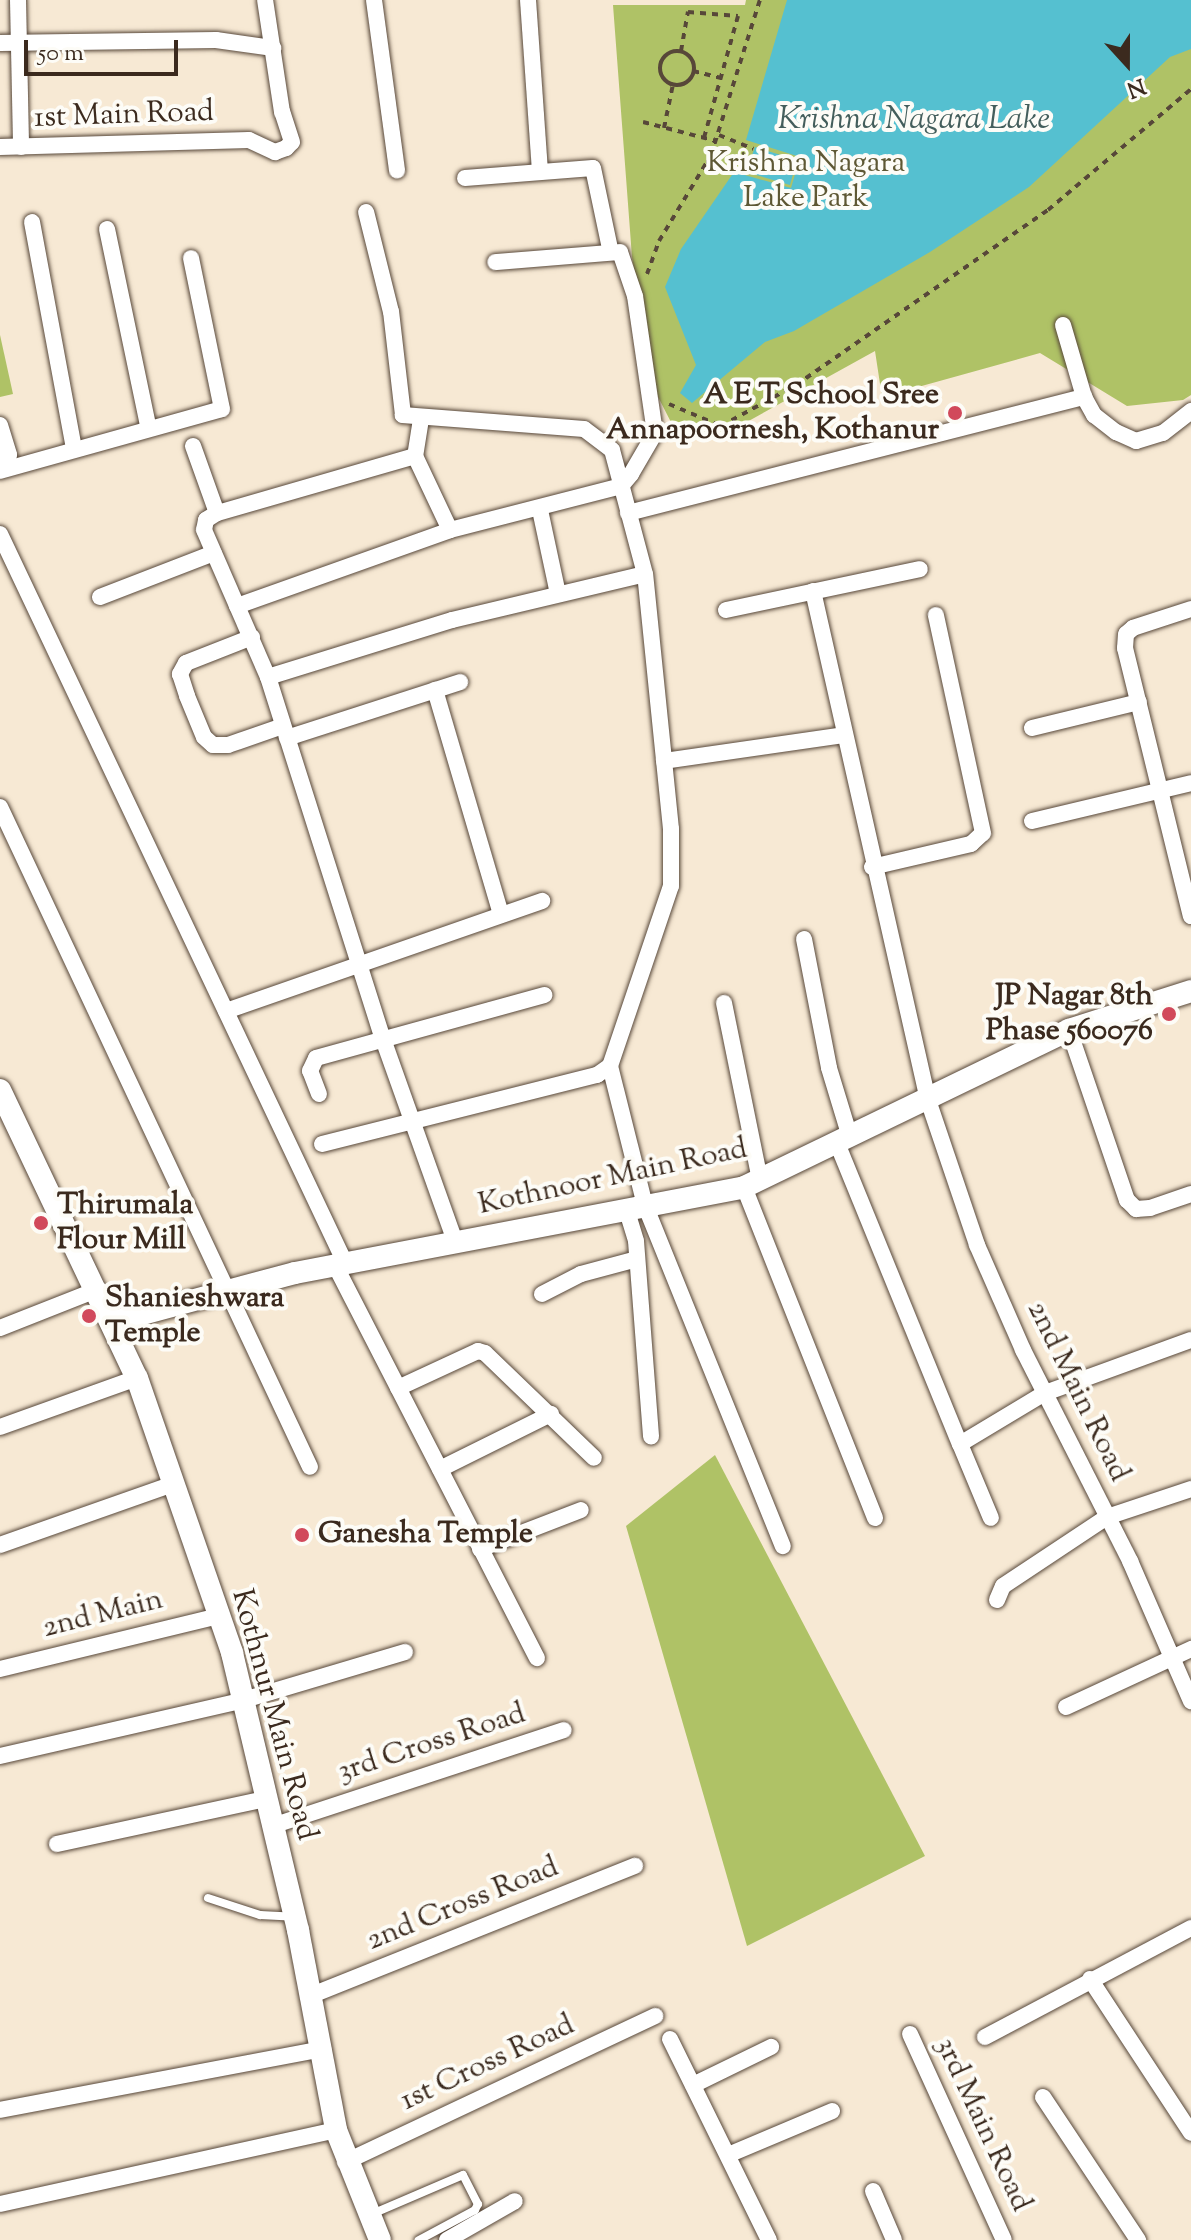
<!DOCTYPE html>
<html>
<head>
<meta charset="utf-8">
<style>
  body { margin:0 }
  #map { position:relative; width:1191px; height:2240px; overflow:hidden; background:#f7e9d4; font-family:"Sorts Mill Goudy",serif }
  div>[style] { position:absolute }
  .green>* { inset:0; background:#afc266 }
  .water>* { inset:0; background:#55c0d0 }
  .path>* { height:4px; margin-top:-2px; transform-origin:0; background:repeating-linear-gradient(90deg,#574739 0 6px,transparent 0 12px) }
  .path>.ring { margin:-2px; padding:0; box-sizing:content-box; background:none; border:4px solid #574739; border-radius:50% }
  .roads { filter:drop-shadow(0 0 2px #574739) drop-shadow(0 0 2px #574739) }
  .lane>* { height:8px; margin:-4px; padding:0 4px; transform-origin:4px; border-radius:4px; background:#fff }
  .street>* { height:16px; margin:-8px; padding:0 8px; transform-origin:8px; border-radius:8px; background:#fff }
  .secondary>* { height:22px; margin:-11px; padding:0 11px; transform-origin:11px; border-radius:11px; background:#fff }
  .dots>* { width:22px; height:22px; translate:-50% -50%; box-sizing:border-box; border:4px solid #fdfcf7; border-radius:50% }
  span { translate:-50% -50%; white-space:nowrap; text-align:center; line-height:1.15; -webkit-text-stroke:8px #fdfcf7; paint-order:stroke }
  .street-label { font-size:30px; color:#3b2a1e }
  .park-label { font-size:30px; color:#5e5834 }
  .poi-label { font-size:30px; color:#3b2a1e; font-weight:700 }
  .right { translate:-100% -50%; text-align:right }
  .left { translate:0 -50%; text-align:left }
  .water-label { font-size:32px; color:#445e5c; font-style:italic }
  .north { position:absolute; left:1087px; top:24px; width:80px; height:80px; -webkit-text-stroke:6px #fdfcf7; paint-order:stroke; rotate:159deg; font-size:22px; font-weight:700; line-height:32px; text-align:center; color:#3b2a1e }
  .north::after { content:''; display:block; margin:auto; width:28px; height:36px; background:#3b2a1e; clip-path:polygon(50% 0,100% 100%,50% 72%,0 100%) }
  .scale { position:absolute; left:24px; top:40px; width:154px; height:36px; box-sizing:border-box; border:4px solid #3b2a1e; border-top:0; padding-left:10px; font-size:24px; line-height:28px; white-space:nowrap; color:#3b2a1e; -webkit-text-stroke:6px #fdfcf7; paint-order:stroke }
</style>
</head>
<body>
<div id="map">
  <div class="green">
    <div style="clip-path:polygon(746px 0,1191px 0,1191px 395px,1183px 400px,1127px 406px,1040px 353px,882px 397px,875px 351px,727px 433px,675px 430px,654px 389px,632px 257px,613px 5px,745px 5px)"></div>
    <div style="clip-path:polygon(0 335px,13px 394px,0 397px)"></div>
    <div style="clip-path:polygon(715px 1455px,925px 1856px,747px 1946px,626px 1526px)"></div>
  </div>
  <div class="water">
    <div style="clip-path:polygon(787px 0,1191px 0,1191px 49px,1170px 57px,1029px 187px,930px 252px,794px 331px,765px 342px,692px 403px,680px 393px,696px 365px,665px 287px,681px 249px,734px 172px,791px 188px,800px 157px,746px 140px)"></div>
    <div style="clip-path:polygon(755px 147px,797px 160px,790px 185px,746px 172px)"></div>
  </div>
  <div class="path">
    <div style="left:681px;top:51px;width:40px;rotate:-80deg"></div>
    <div style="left:688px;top:12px;width:50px;rotate:4.6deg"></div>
    <div style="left:738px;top:16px;width:127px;rotate:105.6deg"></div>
    <div class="ring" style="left:660px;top:51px;width:30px;height:30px"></div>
    <div style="left:693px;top:71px;width:29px;rotate:14deg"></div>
    <div style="left:643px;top:122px;width:75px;rotate:14.6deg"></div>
    <div style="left:664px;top:128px;width:45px;rotate:-78.4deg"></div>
    <div style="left:719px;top:135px;width:37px;rotate:22deg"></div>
    <div style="left:706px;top:162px;width:38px;rotate:9deg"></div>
    <div style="left:647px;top:274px;width:35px;rotate:-70deg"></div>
    <div style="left:659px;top:241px;width:100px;rotate:-58.8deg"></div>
    <div style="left:711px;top:155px;width:163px;rotate:-72.5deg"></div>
    <div style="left:669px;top:404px;width:56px;rotate:22.9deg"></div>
    <div style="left:721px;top:426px;width:85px;rotate:-28.7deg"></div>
    <div style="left:796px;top:385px;width:307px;rotate:-34.8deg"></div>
    <div style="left:1048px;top:210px;width:187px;rotate:-40.2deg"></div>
  </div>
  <div class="roads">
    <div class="lane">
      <div style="left:208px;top:1898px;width:55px;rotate:18.1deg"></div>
      <div style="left:260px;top:1915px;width:34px;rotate:3deg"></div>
      <div style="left:372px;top:2214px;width:99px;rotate:-23.2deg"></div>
      <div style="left:463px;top:2175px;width:33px;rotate:63deg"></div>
      <div style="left:478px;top:2204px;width:7px;rotate:117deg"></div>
      <div style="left:475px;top:2210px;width:64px;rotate:151.8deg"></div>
    </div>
    <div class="street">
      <div style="left:18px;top:0;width:147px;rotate:88.8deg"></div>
      <div style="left:374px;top:0;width:172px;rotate:82.3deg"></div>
      <div style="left:528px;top:0;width:172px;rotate:86deg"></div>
      <div style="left:0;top:43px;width:216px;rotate:-0.8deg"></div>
      <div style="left:216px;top:40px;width:58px;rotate:8deg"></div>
      <div style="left:0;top:147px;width:249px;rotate:-1.6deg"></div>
      <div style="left:249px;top:140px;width:29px;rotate:25deg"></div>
      <div style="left:275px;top:152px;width:12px;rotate:-20deg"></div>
      <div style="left:286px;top:148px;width:8px;rotate:-45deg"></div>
      <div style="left:292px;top:142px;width:32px;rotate:-108deg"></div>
      <div style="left:282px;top:112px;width:113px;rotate:-98.6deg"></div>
      <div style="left:465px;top:178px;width:128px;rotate:-4.5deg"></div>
      <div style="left:593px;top:168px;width:83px;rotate:78.1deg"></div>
      <div style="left:32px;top:222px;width:230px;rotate:79.5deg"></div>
      <div style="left:107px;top:229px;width:201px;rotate:78.2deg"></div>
      <div style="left:1063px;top:325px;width:75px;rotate:73.7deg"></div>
      <div style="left:1084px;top:397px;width:21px;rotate:61deg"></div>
      <div style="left:1094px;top:415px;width:28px;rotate:38deg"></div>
      <div style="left:1116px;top:432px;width:22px;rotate:24deg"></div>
      <div style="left:1136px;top:441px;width:28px;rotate:-17deg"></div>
      <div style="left:1163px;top:433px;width:36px;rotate:-38deg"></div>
      <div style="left:421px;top:419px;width:37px;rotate:99deg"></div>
      <div style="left:415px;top:456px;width:82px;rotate:64.7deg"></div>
      <div style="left:0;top:425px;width:31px;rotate:73deg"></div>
      <div style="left:9px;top:455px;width:11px;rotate:142deg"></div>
      <div style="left:193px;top:446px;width:71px;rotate:70.3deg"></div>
      <div style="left:415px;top:456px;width:206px;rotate:163.9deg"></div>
      <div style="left:217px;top:513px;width:13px;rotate:148deg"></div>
      <div style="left:206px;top:520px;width:10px;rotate:101deg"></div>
      <div style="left:204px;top:530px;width:160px;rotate:66.5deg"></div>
      <div style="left:268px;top:677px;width:380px;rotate:72.4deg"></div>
      <div style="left:383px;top:1039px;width:214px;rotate:70.4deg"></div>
      <div style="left:0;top:471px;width:230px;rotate:-15.6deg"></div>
      <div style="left:222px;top:409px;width:154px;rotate:-101.6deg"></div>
      <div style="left:540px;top:510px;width:86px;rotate:77.9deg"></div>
      <div style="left:628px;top:513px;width:471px;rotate:-14.3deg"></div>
      <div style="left:0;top:534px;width:807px;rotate:64.67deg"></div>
      <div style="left:813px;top:591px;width:522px;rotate:77.27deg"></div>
      <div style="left:928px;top:1100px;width:153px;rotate:71.3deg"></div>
      <div style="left:977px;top:1245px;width:115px;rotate:66.3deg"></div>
      <div style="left:1023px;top:1350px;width:237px;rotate:63.1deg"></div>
      <div style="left:1130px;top:1561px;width:153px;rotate:66.5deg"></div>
      <div style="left:100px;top:597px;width:122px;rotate:-21.1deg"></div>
      <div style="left:237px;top:606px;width:226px;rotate:-19.6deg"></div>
      <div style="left:450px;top:530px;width:177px;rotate:-14.4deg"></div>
      <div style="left:621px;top:486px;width:16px;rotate:-50deg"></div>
      <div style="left:631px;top:474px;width:48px;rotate:-59.7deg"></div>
      <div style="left:655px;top:433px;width:138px;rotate:-98.3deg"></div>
      <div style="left:635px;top:296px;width:46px;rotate:-108.8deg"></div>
      <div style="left:620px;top:252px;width:125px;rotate:175.4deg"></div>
      <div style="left:1191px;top:609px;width:61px;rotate:161.9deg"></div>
      <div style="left:1133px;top:628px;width:9px;rotate:139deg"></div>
      <div style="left:1126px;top:634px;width:14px;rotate:94deg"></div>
      <div style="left:1125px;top:648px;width:276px;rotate:76.2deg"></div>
      <div style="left:726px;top:610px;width:198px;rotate:-11.9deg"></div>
      <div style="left:252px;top:637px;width:71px;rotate:158.5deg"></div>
      <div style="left:186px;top:663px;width:13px;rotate:119deg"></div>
      <div style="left:180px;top:674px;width:23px;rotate:72deg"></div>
      <div style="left:187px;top:696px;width:44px;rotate:67.5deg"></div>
      <div style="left:204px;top:737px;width:12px;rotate:42deg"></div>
      <div style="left:213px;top:745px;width:15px"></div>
      <div style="left:228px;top:745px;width:58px;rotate:-19.1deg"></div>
      <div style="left:268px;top:677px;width:193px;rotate:-17.2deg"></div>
      <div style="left:452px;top:620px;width:198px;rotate:-13.4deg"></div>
      <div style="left:435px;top:690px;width:234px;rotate:73.6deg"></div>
      <div style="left:1032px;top:728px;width:110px;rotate:-13.7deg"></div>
      <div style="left:287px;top:738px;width:182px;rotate:-17.9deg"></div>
      <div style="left:664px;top:761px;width:182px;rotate:-8.2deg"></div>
      <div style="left:0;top:807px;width:729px;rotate:64.84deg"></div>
      <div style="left:1032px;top:821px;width:163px;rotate:-13.4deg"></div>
      <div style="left:872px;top:867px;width:102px;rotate:-13.1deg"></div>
      <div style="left:971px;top:844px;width:16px;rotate:-43deg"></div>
      <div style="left:983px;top:833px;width:223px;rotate:-102.2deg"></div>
      <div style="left:804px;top:939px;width:131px;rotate:79deg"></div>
      <div style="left:829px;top:1068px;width:72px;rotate:73.1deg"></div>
      <div style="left:724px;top:1003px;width:181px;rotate:78.5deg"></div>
      <div style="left:226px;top:1011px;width:335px;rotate:-19.2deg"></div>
      <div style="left:1069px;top:1030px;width:180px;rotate:71.2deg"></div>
      <div style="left:1127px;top:1200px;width:13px;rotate:45deg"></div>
      <div style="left:1136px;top:1209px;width:14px;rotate:-4deg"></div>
      <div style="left:1150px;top:1208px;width:43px;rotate:-18.9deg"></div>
      <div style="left:610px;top:1066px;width:143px;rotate:75.9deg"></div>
      <div style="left:645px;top:1205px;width:368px;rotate:68deg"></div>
      <div style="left:319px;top:1094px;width:25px;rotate:-111deg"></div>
      <div style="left:310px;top:1071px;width:14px;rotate:-65deg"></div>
      <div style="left:316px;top:1058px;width:237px;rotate:-15.4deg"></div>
      <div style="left:837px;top:1143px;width:325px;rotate:67.8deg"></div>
      <div style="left:960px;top:1444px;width:99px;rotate:-31deg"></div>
      <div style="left:1045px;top:1393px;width:155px;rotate:-20deg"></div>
      <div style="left:322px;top:1144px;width:284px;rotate:-14.1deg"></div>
      <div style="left:597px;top:1075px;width:16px;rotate:-35deg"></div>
      <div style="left:610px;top:1066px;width:190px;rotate:-71.3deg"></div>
      <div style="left:671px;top:886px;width:57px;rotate:-90deg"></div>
      <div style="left:671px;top:829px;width:256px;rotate:-95.8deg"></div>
      <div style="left:645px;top:574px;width:128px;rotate:-104.9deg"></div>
      <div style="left:612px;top:450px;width:35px;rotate:-143deg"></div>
      <div style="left:584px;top:429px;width:182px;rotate:-175.6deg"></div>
      <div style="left:403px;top:415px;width:104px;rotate:-96.6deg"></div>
      <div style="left:391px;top:312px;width:103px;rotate:-104deg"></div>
      <div style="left:744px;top:1187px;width:356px;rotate:68.4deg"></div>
      <div style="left:626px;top:1208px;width:34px;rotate:73deg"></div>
      <div style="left:636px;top:1241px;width:196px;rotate:85.6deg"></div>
      <div style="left:335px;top:1265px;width:442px;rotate:62.8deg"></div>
      <div style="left:542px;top:1294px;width:44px;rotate:-27.1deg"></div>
      <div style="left:581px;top:1274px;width:58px;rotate:-15deg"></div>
      <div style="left:0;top:1328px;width:106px;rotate:-21.5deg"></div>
      <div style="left:398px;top:1388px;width:88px;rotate:-24.8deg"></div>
      <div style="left:478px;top:1351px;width:7px;rotate:16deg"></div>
      <div style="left:485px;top:1353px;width:151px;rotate:43.9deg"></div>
      <div style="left:0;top:1427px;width:145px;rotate:-19.7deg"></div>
      <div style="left:960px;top:1444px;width:80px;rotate:67.3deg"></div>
      <div style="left:440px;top:1469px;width:124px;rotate:-26.4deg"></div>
      <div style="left:0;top:1545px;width:183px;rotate:-19.4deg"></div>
      <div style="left:480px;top:1549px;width:108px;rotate:-21.1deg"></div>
      <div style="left:997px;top:1600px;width:15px;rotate:-67deg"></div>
      <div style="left:1003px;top:1586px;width:125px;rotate:-33.6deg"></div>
      <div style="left:1107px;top:1517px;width:89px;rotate:-18.4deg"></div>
      <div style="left:0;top:1669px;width:225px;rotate:-13.6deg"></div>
      <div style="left:1066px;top:1707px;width:138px;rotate:-24.9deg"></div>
      <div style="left:0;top:1756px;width:250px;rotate:-12.9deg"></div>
      <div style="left:244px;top:1700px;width:168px;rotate:-16.6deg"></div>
      <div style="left:272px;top:1826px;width:307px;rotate:-18.2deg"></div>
      <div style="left:57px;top:1844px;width:214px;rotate:-12.2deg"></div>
      <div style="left:1090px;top:1979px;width:184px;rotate:56.7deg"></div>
      <div style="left:312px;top:1995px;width:348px;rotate:-21.8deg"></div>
      <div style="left:910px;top:2034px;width:226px;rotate:65.5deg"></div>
      <div style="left:985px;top:2037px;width:233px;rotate:-27.9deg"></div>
      <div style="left:670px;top:2039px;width:224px;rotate:63.8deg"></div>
      <div style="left:693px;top:2085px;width:87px;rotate:-26deg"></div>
      <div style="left:1043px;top:2097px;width:172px;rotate:56.4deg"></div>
      <div style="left:0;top:2110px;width:329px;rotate:-10.7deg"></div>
      <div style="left:728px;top:2155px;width:113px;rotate:-22.9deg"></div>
      <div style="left:345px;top:2162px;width:343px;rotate:-25.2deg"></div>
      <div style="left:873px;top:2191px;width:53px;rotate:66.8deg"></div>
      <div style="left:0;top:2204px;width:344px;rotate:-12.4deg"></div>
      <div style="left:447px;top:2240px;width:78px;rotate:-29.8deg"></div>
    </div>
    <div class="secondary">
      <div style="left:0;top:1090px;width:319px;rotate:64.6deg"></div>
      <div style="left:137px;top:1378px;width:291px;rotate:70.9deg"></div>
      <div style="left:232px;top:1653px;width:285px;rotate:76.6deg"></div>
      <div style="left:298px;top:1930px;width:204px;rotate:79.2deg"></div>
      <div style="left:336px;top:2130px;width:118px;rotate:68.2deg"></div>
      <div style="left:113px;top:1322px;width:188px;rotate:-15.1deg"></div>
      <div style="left:295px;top:1273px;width:457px;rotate:-10.8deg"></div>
      <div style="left:744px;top:1187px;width:361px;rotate:-25.8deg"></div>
      <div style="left:1069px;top:1030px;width:128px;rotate:-17.7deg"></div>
    </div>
  </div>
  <div class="dots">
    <div style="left:955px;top:413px;background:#d1495b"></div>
    <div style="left:1169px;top:1014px;background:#d1495b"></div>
    <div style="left:41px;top:1223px;background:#d1495b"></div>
    <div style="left:89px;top:1316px;background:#d1495b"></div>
    <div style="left:302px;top:1535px;background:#d1495b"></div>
  </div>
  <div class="street-label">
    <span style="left:124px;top:116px;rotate:-2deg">1st Main Road</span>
    <span style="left:613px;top:1178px;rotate:-12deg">Kothnoor Main Road</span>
    <span style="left:1077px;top:1392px;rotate:64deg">2nd Main Road</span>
    <span style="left:103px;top:1615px;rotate:-14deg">2nd Main</span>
    <span style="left:273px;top:1715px;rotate:75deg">Kothnur Main Road</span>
    <span style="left:432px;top:1744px;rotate:-18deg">3rd Cross Road</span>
    <span style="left:463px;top:1905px;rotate:-22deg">2nd Cross Road</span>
    <span style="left:488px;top:2064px;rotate:-25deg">1st Cross Road</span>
    <span style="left:982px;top:2125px;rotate:65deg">3rd Main Road</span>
  </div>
  <div class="park-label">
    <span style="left:806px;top:181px">Krishna Nagara<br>Lake Park</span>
  </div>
  <div class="poi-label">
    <span class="right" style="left:939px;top:413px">A E T School Sree<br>Annapoornesh, Kothanur</span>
    <span class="right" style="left:1153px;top:1014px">JP Nagar 8th<br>Phase 560076</span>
    <span class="left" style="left:57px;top:1223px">Thirumala<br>Flour Mill</span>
    <span class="left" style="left:105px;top:1316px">Shanieshwara<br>Temple</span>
    <span class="left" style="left:318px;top:1535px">Ganesha Temple</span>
  </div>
  <div class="water-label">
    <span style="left:914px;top:120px">Krishna Nagara Lake</span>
  </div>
  <div class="north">N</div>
  <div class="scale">50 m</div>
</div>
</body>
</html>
